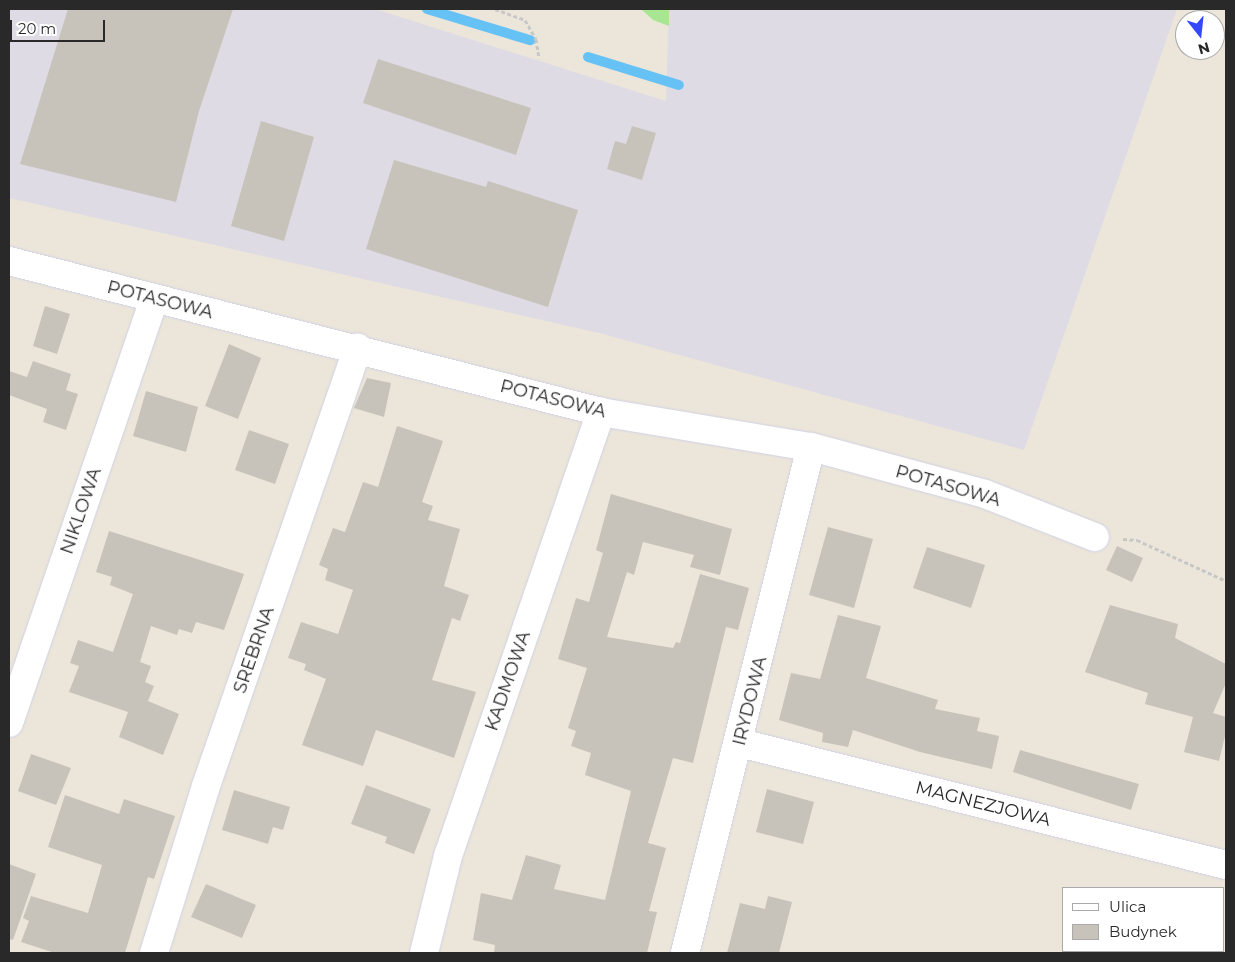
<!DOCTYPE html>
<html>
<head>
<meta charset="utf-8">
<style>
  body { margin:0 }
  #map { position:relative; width:1235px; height:962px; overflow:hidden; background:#ece6da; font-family:Montserrat,sans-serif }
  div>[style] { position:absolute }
  .industrial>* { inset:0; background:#dedbe4 }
  .green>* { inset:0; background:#a8e693 }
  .stream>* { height:10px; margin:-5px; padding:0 5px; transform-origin:5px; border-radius:5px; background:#66c2f5 }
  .building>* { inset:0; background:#c7c3ba }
  .path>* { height:3px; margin-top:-1.5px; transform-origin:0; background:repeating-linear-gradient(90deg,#c7c7c7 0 4px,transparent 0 6.5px) }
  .roads { filter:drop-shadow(0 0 1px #cfd1e3) drop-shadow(0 0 1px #cfd1e3) }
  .minor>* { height:28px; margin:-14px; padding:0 14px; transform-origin:14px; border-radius:14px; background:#fff }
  span { translate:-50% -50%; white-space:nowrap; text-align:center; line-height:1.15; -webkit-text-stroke:5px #fff; paint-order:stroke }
  .street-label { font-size:18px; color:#292929 }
  .frame { position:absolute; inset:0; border:10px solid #292929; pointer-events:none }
  .legend { position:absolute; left:1062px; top:887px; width:162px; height:65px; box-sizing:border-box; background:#fff; border:1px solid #a9a9a9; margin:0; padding:6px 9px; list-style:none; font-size:15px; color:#292929 }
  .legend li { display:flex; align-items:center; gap:10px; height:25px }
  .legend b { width:25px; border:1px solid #a9a9a9 }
  .north { position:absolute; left:1175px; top:10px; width:50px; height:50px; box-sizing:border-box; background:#fff; border:1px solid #a9a9a9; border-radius:50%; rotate:164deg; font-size:14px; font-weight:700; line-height:20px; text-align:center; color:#292929 }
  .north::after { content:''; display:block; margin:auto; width:18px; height:22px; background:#3448ff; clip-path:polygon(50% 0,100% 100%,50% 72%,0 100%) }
  .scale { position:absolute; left:10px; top:20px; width:95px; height:22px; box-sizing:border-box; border:2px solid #292929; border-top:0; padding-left:6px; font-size:15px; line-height:18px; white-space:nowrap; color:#292929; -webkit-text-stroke:4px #fff; paint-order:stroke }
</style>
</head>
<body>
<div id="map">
  <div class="industrial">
    <div style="clip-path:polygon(9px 9px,375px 9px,666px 101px,669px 9px,1177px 9px,1024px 450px,603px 334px,9px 198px)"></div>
  </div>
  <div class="green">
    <div style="clip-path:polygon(641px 9px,669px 9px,669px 26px,653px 20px)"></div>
  </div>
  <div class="stream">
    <div style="left:427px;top:9px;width:108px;rotate:16.8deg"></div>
    <div style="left:588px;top:57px;width:95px;rotate:17.1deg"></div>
  </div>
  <div class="building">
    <div style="clip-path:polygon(68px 9px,233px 9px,199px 111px,176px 202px,20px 164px)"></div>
    <div style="clip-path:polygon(378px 59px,531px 108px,516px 155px,363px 103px)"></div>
    <div style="clip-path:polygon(261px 121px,314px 137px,284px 241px,231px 226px)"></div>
    <div style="clip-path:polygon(632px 126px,656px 133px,642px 180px,607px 169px,615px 141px,626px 144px)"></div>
    <div style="clip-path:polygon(394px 160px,486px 187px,488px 181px,578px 210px,548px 307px,366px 249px)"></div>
    <div style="clip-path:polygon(45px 306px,70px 314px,57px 354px,33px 346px)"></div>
    <div style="clip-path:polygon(229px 344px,261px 358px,238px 419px,205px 406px)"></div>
    <div style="clip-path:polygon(33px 361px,71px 374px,66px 390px,78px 394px,66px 430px,43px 422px,47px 409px,9px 395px,9px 371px,27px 377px)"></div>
    <div style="clip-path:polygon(367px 378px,391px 383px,384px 417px,354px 408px)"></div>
    <div style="clip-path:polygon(146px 391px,198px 407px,186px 452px,133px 436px)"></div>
    <div style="clip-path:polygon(397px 426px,443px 441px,422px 502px,433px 506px,428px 520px,460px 529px,444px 586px,469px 595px,460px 621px,452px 618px,432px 680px,476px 692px,454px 758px,376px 730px,363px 766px,302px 745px,326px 679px,304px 670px,306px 664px,288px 658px,301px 622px,338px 634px,353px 590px,325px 580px,328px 569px,319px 565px,333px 528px,345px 532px,363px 482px,378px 487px)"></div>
    <div style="clip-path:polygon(249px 430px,289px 444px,275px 484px,235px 470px)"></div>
    <div style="clip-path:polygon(611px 494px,732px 529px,720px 575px,690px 567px,694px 555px,643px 542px,634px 575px,627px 572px,607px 637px,673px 648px,676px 642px,680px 643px,700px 574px,749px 588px,738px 630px,726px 627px,693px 763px,673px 758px,648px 843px,666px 848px,649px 911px,657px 912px,647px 953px,494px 953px,495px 945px,473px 940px,481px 893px,512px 900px,526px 855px,561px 865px,554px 889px,605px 900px,631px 791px,585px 775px,591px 753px,571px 746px,576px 731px,568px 728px,587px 668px,558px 659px,576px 598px,589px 602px,603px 553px,596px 550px)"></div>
    <div style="clip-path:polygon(828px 527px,873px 539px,854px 608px,809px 595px)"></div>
    <div style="clip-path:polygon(109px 531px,244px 574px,224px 630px,196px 622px,192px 633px,179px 629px,177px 635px,151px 626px,140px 662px,151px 666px,145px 682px,154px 686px,148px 701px,179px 714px,163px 755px,119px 737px,128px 712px,69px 692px,79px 666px,70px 663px,78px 640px,113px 652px,133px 594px,110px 585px,112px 577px,96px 572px)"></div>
    <div style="clip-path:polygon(1117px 546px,1143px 558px,1132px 582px,1106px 570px)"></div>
    <div style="clip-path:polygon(927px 547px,985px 565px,971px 608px,913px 588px)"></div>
    <div style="clip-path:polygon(1110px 605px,1178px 624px,1175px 638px,1226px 664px,1226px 683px,1213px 713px,1226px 717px,1226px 732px,1219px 761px,1184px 752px,1193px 717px,1145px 704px,1148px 693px,1085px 672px)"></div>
    <div style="clip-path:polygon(838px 615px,881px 626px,866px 678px,938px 700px,935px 709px,980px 718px,977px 731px,999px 736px,992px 769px,920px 752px,853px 730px,848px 747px,822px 742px,823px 733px,779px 720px,791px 673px,820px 679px)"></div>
    <div style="clip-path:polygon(1020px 750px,1139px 784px,1131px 810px,1013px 772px)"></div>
    <div style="clip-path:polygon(31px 754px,71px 768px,56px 805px,18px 791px)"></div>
    <div style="clip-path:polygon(366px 785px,431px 809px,414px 854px,385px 843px,387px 837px,351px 824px)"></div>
    <div style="clip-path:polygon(767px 789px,814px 802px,803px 844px,756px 832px)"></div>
    <div style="clip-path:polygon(234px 790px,290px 807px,283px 830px,273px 827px,268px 844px,222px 830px)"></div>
    <div style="clip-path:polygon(65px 795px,119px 814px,124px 799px,175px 816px,154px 879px,148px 877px,125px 953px,55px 953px,21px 942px,29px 921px,23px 918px,31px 896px,88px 913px,102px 865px,48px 847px)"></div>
    <div style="clip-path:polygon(9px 864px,36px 874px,13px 940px,9px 939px)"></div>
    <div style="clip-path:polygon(206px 884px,256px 905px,242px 938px,191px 917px)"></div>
    <div style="clip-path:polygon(768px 896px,792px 902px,779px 953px,727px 953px,740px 903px,765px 909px)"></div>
  </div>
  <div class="path">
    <div style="left:495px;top:9px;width:32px;rotate:20deg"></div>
    <div style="left:525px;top:20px;width:22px;rotate:60deg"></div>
    <div style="left:536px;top:39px;width:20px;rotate:81deg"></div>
    <div style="left:1123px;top:539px;width:14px;rotate:4deg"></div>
    <div style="left:1137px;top:540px;width:98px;rotate:24.7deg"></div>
  </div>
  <div class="roads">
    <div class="minor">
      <div style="left:9px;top:261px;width:611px;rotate:14.31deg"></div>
      <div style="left:601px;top:412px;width:213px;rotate:9.5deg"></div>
      <div style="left:811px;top:447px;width:180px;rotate:15.1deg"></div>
      <div style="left:985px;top:494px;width:118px;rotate:21.4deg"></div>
      <div style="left:9px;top:723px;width:448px;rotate:-71.1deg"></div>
      <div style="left:740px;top:743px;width:501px;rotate:14.09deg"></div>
      <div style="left:154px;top:953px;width:175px;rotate:-72.7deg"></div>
      <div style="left:206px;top:786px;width:464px;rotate:-70.9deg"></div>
      <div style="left:424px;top:953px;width:100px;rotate:-76.1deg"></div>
      <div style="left:448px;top:856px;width:470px;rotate:-71deg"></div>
      <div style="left:685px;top:953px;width:521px;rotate:-76.02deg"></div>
    </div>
  </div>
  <div class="street-label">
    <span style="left:160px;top:300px;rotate:14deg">POTASOWA</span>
    <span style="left:553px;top:399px;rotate:14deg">POTASOWA</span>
    <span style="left:948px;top:486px;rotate:16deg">POTASOWA</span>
    <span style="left:81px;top:511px;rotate:-71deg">NIKLOWA</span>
    <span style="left:254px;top:650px;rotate:-71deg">SREBRNA</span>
    <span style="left:508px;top:681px;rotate:-71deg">KADMOWA</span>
    <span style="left:750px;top:701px;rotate:-76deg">IRYDOWA</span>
    <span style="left:983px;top:804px;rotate:14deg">MAGNEZJOWA</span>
  </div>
  <div class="frame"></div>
  <ul class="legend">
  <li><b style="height:6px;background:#fff"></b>Ulica</li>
  <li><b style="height:14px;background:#c7c3ba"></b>Budynek</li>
  </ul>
  <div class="north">N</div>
  <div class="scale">20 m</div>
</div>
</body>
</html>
